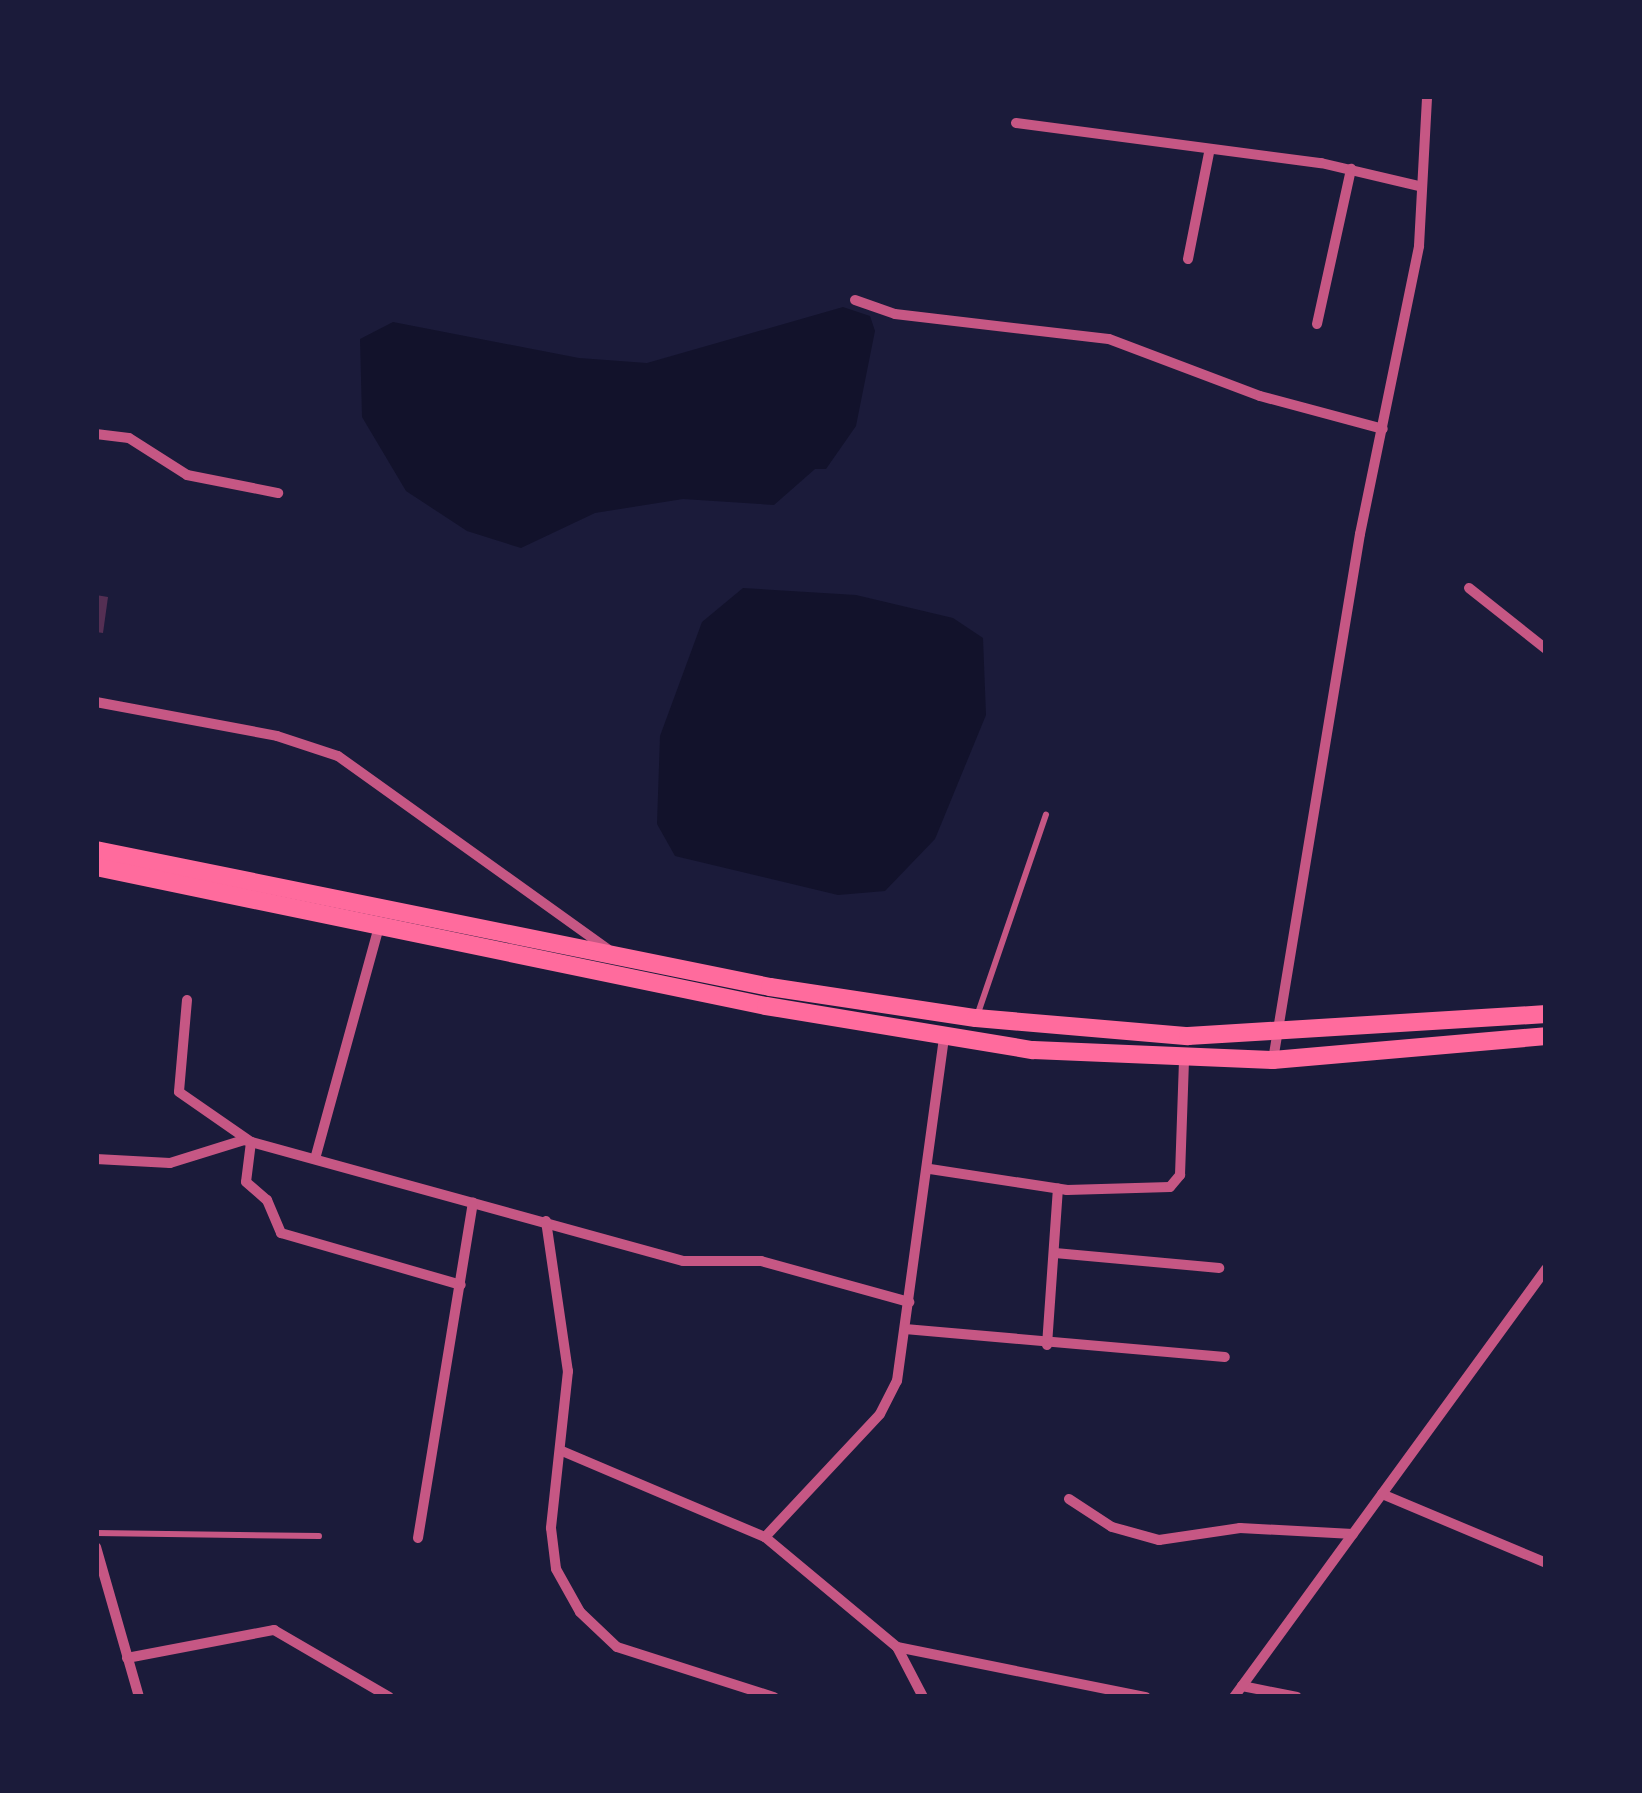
<!DOCTYPE html>
<html>
<head>
<meta charset="utf-8">
<style>
  body { margin:0 }
  #map { position:relative; width:1642px; height:1793px; overflow:hidden; background:#1b1b3a; font-family:Spectral,serif }
  div>[style] { position:absolute }
  .water>* { inset:0; background:#12122b }
  .building>* { inset:0; background:#542f53 }
  .service>* { height:6px; margin:-3px; padding:0 3px; transform-origin:3px; border-radius:3px; background:#c65784 }
  .minor>* { height:10px; margin:-5px; padding:0 5px; transform-origin:5px; border-radius:5px; background:#c65784 }
  .trunk>* { height:18px; margin:-9px; padding:0 9px; transform-origin:9px; border-radius:9px; background:#ff6b9d }
  span { translate:-50% -50%; white-space:nowrap; text-align:center; line-height:1.15; -webkit-text-stroke:9px #1b1b3a; paint-order:stroke }
  .frame { position:absolute; inset:0; border:99px solid #1b1b3a; pointer-events:none }
</style>
</head>
<body>
<div id="map">
  <div class="water">
    <div style="clip-path:polygon(843px 307px,870px 316px,875px 331px,856px 426px,826px 469px,815px 469px,774px 505px,683px 499px,595px 513px,521px 548px,467px 531px,406px 491px,362px 417px,360px 339px,393px 322px,579px 358px,647px 363px)"></div>
    <div style="clip-path:polygon(743px 588px,856px 595px,953px 618px,983px 638px,986px 715px,935px 839px,885px 891px,838px 895px,675px 856px,657px 824px,660px 736px,702px 622px)"></div>
  </div>
  <div class="building">
    <div style="clip-path:polygon(96px 595px,108px 597px,103px 633px,96px 632px)"></div>
  </div>
  <div class="service">
    <div style="left:977px;top:1016px;width:213px;rotate:-71.1deg"></div>
    <div style="left:96px;top:1533px;width:223px;rotate:0.8deg"></div>
  </div>
  <div class="minor">
    <div style="left:1016px;top:123px;width:308px;rotate:7.5deg"></div>
    <div style="left:1321px;top:163px;width:101px;rotate:13.2deg"></div>
    <div style="left:1188px;top:259px;width:108px;rotate:-78.8deg"></div>
    <div style="left:855px;top:300px;width:42px;rotate:19.3deg"></div>
    <div style="left:895px;top:314px;width:215px;rotate:6.7deg"></div>
    <div style="left:1109px;top:339px;width:161px;rotate:20.7deg"></div>
    <div style="left:1260px;top:396px;width:127px;rotate:15deg"></div>
    <div style="left:1317px;top:324px;width:159px;rotate:-77.6deg"></div>
    <div style="left:96px;top:434px;width:33px;rotate:7deg"></div>
    <div style="left:129px;top:438px;width:69px;rotate:32.5deg"></div>
    <div style="left:187px;top:475px;width:93px;rotate:11.2deg"></div>
    <div style="left:1469px;top:588px;width:98px;rotate:38.4deg"></div>
    <div style="left:96px;top:702px;width:184px;rotate:10.6deg"></div>
    <div style="left:277px;top:736px;width:64px;rotate:18.2deg"></div>
    <div style="left:338px;top:756px;width:332px;rotate:35.6deg"></div>
    <div style="left:187px;top:1000px;width:92px;rotate:95deg"></div>
    <div style="left:179px;top:1092px;width:88px;rotate:34.8deg"></div>
    <div style="left:251px;top:1142px;width:40px;rotate:97.1deg"></div>
    <div style="left:246px;top:1182px;width:28px;rotate:41deg"></div>
    <div style="left:267px;top:1200px;width:36px;rotate:67deg"></div>
    <div style="left:281px;top:1233px;width:187px;rotate:16.1deg"></div>
    <div style="left:1273px;top:1060px;width:533px;rotate:-80.61deg"></div>
    <div style="left:1360px;top:534px;width:294px;rotate:-78.4deg"></div>
    <div style="left:1419px;top:246px;width:150px;rotate:-86.9deg"></div>
    <div style="left:96px;top:1159px;width:74px;rotate:3.1deg"></div>
    <div style="left:170px;top:1163px;width:77px;rotate:-17.3deg"></div>
    <div style="left:244px;top:1140px;width:455px;rotate:15.4deg"></div>
    <div style="left:683px;top:1261px;width:78px"></div>
    <div style="left:761px;top:1261px;width:154px;rotate:15.5deg"></div>
    <div style="left:315px;top:1159px;width:241px;rotate:-74.6deg"></div>
    <div style="left:930px;top:1169px;width:139px;rotate:8.7deg"></div>
    <div style="left:1067px;top:1190px;width:103px;rotate:-1.7deg"></div>
    <div style="left:1170px;top:1187px;width:16px;rotate:-50deg"></div>
    <div style="left:1180px;top:1175px;width:115px;rotate:-88deg"></div>
    <div style="left:546px;top:1221px;width:152px;rotate:81.7deg"></div>
    <div style="left:568px;top:1371px;width:158px;rotate:96.2deg"></div>
    <div style="left:551px;top:1528px;width:41px;rotate:83deg"></div>
    <div style="left:556px;top:1569px;width:49px;rotate:60.8deg"></div>
    <div style="left:580px;top:1612px;width:51px;rotate:43.4deg"></div>
    <div style="left:617px;top:1647px;width:165px;rotate:17.7deg"></div>
    <div style="left:1055px;top:1253px;width:165px;rotate:5.2deg"></div>
    <div style="left:905px;top:1329px;width:321px;rotate:5deg"></div>
    <div style="left:1047px;top:1345px;width:157px;rotate:-86deg"></div>
    <div style="left:562px;top:1451px;width:220px;rotate:23deg"></div>
    <div style="left:765px;top:1537px;width:172px;rotate:39.8deg"></div>
    <div style="left:897px;top:1647px;width:254px;rotate:11.4deg"></div>
    <div style="left:1382px;top:1494px;width:178px;rotate:22.8deg"></div>
    <div style="left:1069px;top:1499px;width:51px;rotate:33.1deg"></div>
    <div style="left:1112px;top:1527px;width:49px;rotate:15.5deg"></div>
    <div style="left:1159px;top:1540px;width:82px;rotate:-8.4deg"></div>
    <div style="left:1240px;top:1528px;width:113px;rotate:3deg"></div>
    <div style="left:765px;top:1537px;width:168px;rotate:-46.9deg"></div>
    <div style="left:880px;top:1414px;width:37px;rotate:-63deg"></div>
    <div style="left:897px;top:1381px;width:345px;rotate:-82.2deg"></div>
    <div style="left:418px;top:1538px;width:340px;rotate:-80.7deg"></div>
    <div style="left:96px;top:1547px;width:156px;rotate:74deg"></div>
    <div style="left:897px;top:1647px;width:56px;rotate:62.5deg"></div>
    <div style="left:127px;top:1658px;width:150px;rotate:-10.8deg"></div>
    <div style="left:274px;top:1630px;width:133px;rotate:30.2deg"></div>
    <div style="left:1242px;top:1686px;width:56px;rotate:11.3deg"></div>
    <div style="left:1234px;top:1697px;width:530px;rotate:-53.91deg"></div>
  </div>
  <div class="trunk">
    <div style="left:96px;top:850px;width:688px;rotate:11.49deg"></div>
    <div style="left:770px;top:987px;width:208px;rotate:8.6deg"></div>
    <div style="left:976px;top:1018px;width:213px;rotate:4.9deg"></div>
    <div style="left:1188px;top:1036px;width:359px;rotate:-3.5deg"></div>
    <div style="left:96px;top:867px;width:684px;rotate:11.72deg"></div>
    <div style="left:766px;top:1006px;width:271px;rotate:9.4deg"></div>
    <div style="left:1033px;top:1050px;width:240px;rotate:2.4deg"></div>
    <div style="left:1273px;top:1060px;width:274px;rotate:-5deg"></div>
  </div>
  <div class="frame"></div>
</div>
</body>
</html>
